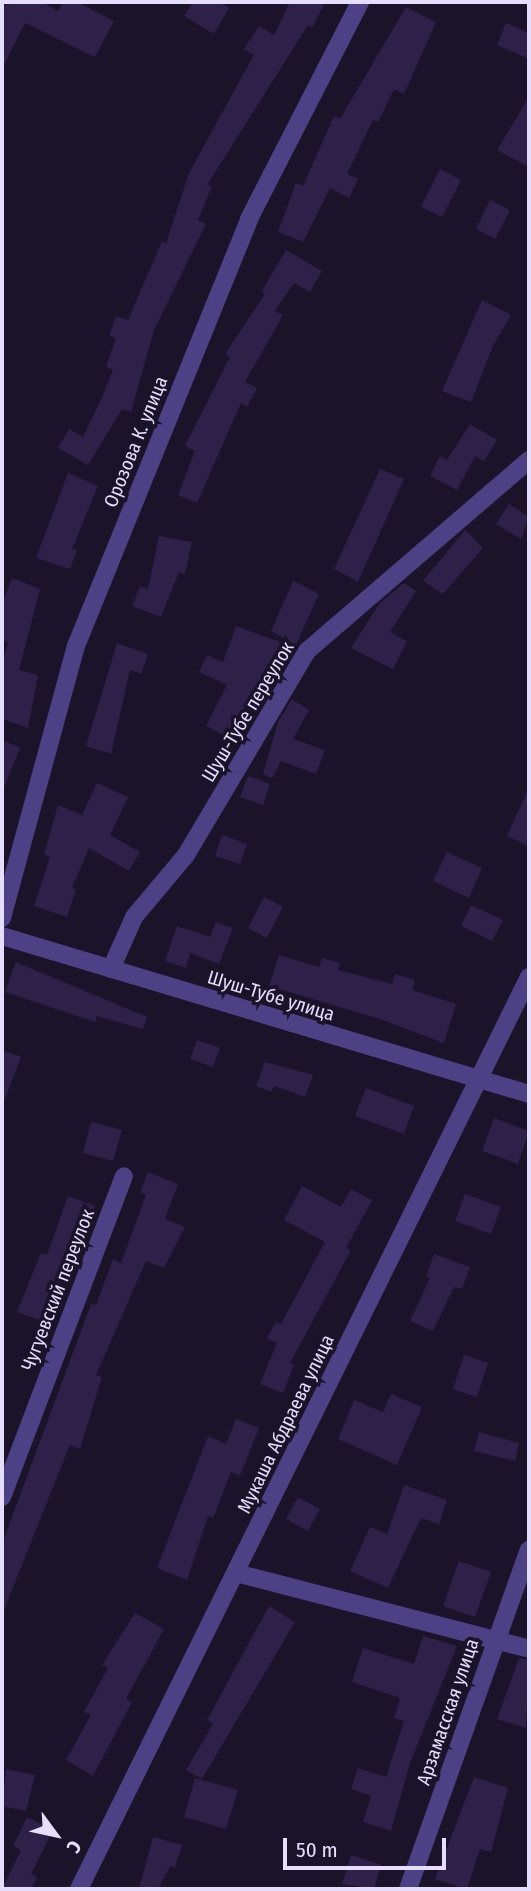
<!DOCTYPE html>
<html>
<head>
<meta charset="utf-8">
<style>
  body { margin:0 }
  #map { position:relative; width:531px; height:1891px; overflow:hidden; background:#1a132a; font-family:"Fira Sans Condensed",sans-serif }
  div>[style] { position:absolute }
  .building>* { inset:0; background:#2e2049 }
  .minor>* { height:18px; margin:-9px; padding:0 9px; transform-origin:9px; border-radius:9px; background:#4d4185 }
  span { translate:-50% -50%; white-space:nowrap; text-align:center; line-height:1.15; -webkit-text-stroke:7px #1a132a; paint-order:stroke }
  .street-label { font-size:19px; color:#e6defd }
  .frame { position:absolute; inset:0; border:4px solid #e6defd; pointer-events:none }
  .north { position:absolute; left:21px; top:1800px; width:70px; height:70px; -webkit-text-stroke:5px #1a132a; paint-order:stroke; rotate:123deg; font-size:19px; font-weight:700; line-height:28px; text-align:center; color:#e6defd }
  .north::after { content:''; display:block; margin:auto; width:24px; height:32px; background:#e6defd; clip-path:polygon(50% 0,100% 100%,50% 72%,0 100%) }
  .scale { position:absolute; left:283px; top:1838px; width:163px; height:32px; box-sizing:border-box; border:4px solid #e6defd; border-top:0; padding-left:9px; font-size:21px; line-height:24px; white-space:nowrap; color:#e6defd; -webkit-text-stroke:5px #1a132a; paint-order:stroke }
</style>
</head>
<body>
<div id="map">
  <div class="building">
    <div style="clip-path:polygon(7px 2px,42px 2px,58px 11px,63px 2px,77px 2px,114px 21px,95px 57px,25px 23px,2px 69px,2px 11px)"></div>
    <div style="clip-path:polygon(193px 2px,219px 2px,229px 8px,214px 34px,184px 16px)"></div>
    <div style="clip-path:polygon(290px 2px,325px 2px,313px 27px,308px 25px,207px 185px,212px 186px,198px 220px,206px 224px,154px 330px,131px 412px,122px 409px,88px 465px,58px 448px,69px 429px,83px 437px,102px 397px,113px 370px,106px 367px,116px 338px,109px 336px,116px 316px,128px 320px,162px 241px,166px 243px,189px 173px,254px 55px,244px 49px,259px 26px,274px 35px)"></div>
    <div style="clip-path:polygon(406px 7px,436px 22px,404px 94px,394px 89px,378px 122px,373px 120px,347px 174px,358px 179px,349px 198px,330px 188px,303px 242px,278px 232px,296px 183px,303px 186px,334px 116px,340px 119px)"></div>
    <div style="clip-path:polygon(506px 23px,529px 33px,529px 59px,497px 45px)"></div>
    <div style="clip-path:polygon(529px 97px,529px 167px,497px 150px)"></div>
    <div style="clip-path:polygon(440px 169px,461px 180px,442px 217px,421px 207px)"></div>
    <div style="clip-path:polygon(490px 200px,510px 210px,495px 239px,476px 229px)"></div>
    <div style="clip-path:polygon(286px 250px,322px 271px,310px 292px,294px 283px,275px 311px,283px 315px,245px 382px,257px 388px,247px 407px,241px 403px,197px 503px,178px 495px,195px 451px,185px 446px,230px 357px,225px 354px,265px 294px,262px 291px)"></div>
    <div style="clip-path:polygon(482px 300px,511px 315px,493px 346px,471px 402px,442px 391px)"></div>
    <div style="clip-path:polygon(470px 424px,497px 440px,484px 461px,475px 456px,457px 490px,430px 476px,440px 456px,447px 460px)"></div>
    <div style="clip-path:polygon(380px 469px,404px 479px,358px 582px,334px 569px)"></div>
    <div style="clip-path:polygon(68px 473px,98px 486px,72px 549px,77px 550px,70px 569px,36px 558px)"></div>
    <div style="clip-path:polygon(509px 504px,529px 517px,521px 539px,496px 524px)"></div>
    <div style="clip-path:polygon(465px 530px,483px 548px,443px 594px,423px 581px)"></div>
    <div style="clip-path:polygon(159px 536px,192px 542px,185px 574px,179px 572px,161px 617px,132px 606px,140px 586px,148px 589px)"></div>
    <div style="clip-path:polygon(12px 578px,40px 589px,19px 670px,38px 675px,28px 728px,2px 719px,2px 665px,8px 642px,2px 640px,2px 604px)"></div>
    <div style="clip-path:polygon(293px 581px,319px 594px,296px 645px,271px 631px)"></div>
    <div style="clip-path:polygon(404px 583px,416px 591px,390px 632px,407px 641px,393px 669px,351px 648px,379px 604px)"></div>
    <div style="clip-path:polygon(236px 626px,280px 642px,265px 681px,272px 688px,259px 710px,247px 704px,229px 738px,206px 726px,227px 685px,199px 672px,207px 655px,223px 662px)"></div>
    <div style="clip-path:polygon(117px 643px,148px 654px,141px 674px,130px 670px,111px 754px,86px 746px)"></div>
    <div style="clip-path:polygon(292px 699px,309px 710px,293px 739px,325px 750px,316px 774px,281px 761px,272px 778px,263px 774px,278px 722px)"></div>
    <div style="clip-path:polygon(2px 740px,20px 748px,2px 793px)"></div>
    <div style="clip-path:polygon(248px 776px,270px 784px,263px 805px,240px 797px)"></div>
    <div style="clip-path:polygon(97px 783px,128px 797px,110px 835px,140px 852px,129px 871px,89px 848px,72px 888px,76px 889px,67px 917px,34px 906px,50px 857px,44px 854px,58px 805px,82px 815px)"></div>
    <div style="clip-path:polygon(529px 788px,529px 846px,507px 836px)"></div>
    <div style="clip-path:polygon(222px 835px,247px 844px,240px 864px,215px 856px)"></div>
    <div style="clip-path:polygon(447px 852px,482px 868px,469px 898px,433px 881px)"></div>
    <div style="clip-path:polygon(264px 897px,283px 907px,267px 938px,248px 928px)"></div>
    <div style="clip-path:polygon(471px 905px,503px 920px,492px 941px,461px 926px)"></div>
    <div style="clip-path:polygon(216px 922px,233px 928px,219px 964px,190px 953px,186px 968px,165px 961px,177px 926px,210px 937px)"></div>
    <div style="clip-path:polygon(279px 955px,319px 967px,322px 958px,340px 963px,338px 970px,392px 984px,395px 974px,415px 980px,412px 990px,456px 1004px,444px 1043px,380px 1019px,269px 986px)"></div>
    <div style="clip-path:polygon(16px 962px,147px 1017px,143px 1029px,97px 1016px,95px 1022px,5px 992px)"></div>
    <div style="clip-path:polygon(197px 1040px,220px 1048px,213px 1067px,190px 1059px)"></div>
    <div style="clip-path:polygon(2px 1050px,21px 1057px,3px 1104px,2px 1104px)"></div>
    <div style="clip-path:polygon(265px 1062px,313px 1075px,305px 1097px,274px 1086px,271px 1092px,256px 1086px)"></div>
    <div style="clip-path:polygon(366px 1088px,414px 1106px,404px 1134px,355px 1116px)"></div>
    <div style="clip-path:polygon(494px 1118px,529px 1131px,518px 1164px,482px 1151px)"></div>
    <div style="clip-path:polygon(91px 1122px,122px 1130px,113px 1161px,83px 1153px)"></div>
    <div style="clip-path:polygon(148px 1172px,178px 1184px,165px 1219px,185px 1227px,164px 1268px,146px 1261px,96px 1375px,102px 1377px,80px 1449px,70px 1445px,2px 1615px,2px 1544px,91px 1304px,96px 1305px,113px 1259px,121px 1263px,146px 1195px,140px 1193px)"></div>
    <div style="clip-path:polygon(302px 1186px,341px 1207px,351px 1189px,372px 1200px,346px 1248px,351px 1250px,290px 1363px,294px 1365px,283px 1393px,260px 1384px,277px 1343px,267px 1338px,276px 1322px,281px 1324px,325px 1242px,284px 1220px)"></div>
    <div style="clip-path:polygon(465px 1194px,501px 1207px,491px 1234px,455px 1221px)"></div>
    <div style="clip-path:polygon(68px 1196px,95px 1206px,83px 1239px,78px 1237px,47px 1323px,17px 1312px,41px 1253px,47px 1255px)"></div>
    <div style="clip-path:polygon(434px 1254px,470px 1267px,462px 1289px,454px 1287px,433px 1331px,410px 1321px,430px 1278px,426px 1276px)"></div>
    <div style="clip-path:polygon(464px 1355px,488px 1363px,477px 1397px,453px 1389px)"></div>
    <div style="clip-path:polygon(391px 1394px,422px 1407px,397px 1465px,338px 1439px,354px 1400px,383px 1412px)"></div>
    <div style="clip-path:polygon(236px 1419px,259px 1428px,240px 1476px,231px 1472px,213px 1518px,208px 1516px,187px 1580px,157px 1568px,208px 1436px,226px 1444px)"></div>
    <div style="clip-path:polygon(479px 1432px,519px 1443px,515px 1461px,474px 1451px)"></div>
    <div style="clip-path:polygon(404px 1485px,447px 1500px,439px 1524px,421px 1518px,388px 1588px,350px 1571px,370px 1527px,387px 1534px)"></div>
    <div style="clip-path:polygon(298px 1497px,320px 1509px,308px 1531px,286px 1519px)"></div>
    <div style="clip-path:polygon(459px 1561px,491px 1572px,475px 1617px,443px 1606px)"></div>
    <div style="clip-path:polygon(269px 1606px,295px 1622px,202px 1779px,186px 1770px,213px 1724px,207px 1720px)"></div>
    <div style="clip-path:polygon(135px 1613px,164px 1629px,126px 1699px,132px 1702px,93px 1776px,66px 1760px,91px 1715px,84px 1712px,108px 1668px,102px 1665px)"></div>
    <div style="clip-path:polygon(423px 1636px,457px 1646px,410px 1763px,391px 1831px,363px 1822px,371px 1796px,351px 1789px,358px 1768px,386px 1777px,404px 1721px,394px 1718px,400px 1698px,352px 1682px,363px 1648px,414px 1664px)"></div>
    <div style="clip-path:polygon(519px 1658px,529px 1660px,526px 1728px,497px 1719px)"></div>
    <div style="clip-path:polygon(6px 1769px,35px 1775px,26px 1811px,2px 1806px)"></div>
    <div style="clip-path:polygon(474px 1777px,508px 1788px,491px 1852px,480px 1849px,467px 1889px,435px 1879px)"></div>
    <div style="clip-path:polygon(195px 1778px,238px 1790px,226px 1829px,184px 1817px)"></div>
    <div style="clip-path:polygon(27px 1817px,53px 1830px,31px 1874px,37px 1877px,31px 1889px,2px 1889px,21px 1850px,13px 1846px)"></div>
    <div style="clip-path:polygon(153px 1837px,182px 1845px,175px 1867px,170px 1866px,158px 1889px,139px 1889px)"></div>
    <div style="clip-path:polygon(351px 1855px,381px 1865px,374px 1889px,342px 1884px)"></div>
  </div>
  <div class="minor">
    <div style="left:2px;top:918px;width:282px;rotate:-74.8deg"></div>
    <div style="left:76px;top:646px;width:461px;rotate:-67.9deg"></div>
    <div style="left:249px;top:219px;width:244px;rotate:-62.9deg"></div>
    <div style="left:2px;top:936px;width:550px;rotate:16.69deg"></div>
    <div style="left:111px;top:969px;width:57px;rotate:-66.1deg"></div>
    <div style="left:134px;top:917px;width:81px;rotate:-50deg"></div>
    <div style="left:186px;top:855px;width:237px;rotate:-59.3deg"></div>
    <div style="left:307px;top:651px;width:293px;rotate:-40.7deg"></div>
    <div style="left:2px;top:1497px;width:343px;rotate:-69.2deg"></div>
    <div style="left:236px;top:1573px;width:303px;rotate:14.5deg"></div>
    <div style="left:79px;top:1889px;width:1017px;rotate:-63.74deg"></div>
    <div style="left:408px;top:1889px;width:360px;rotate:-70.4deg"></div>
  </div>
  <div class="street-label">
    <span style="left:136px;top:442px;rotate:-68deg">Орозова К. улица</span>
    <span style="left:248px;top:712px;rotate:-59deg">Шуш-Тубе переулок</span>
    <span style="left:271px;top:996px;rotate:17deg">Шуш-Тубе улица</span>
    <span style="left:58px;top:1290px;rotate:-69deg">Чугуевский переулок</span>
    <span style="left:286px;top:1424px;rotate:-64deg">Мукаша Абдраева улица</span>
    <span style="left:448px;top:1712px;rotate:-71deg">Арзамасская улица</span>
  </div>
  <div class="frame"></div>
  <div class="north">С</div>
  <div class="scale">50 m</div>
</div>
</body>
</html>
